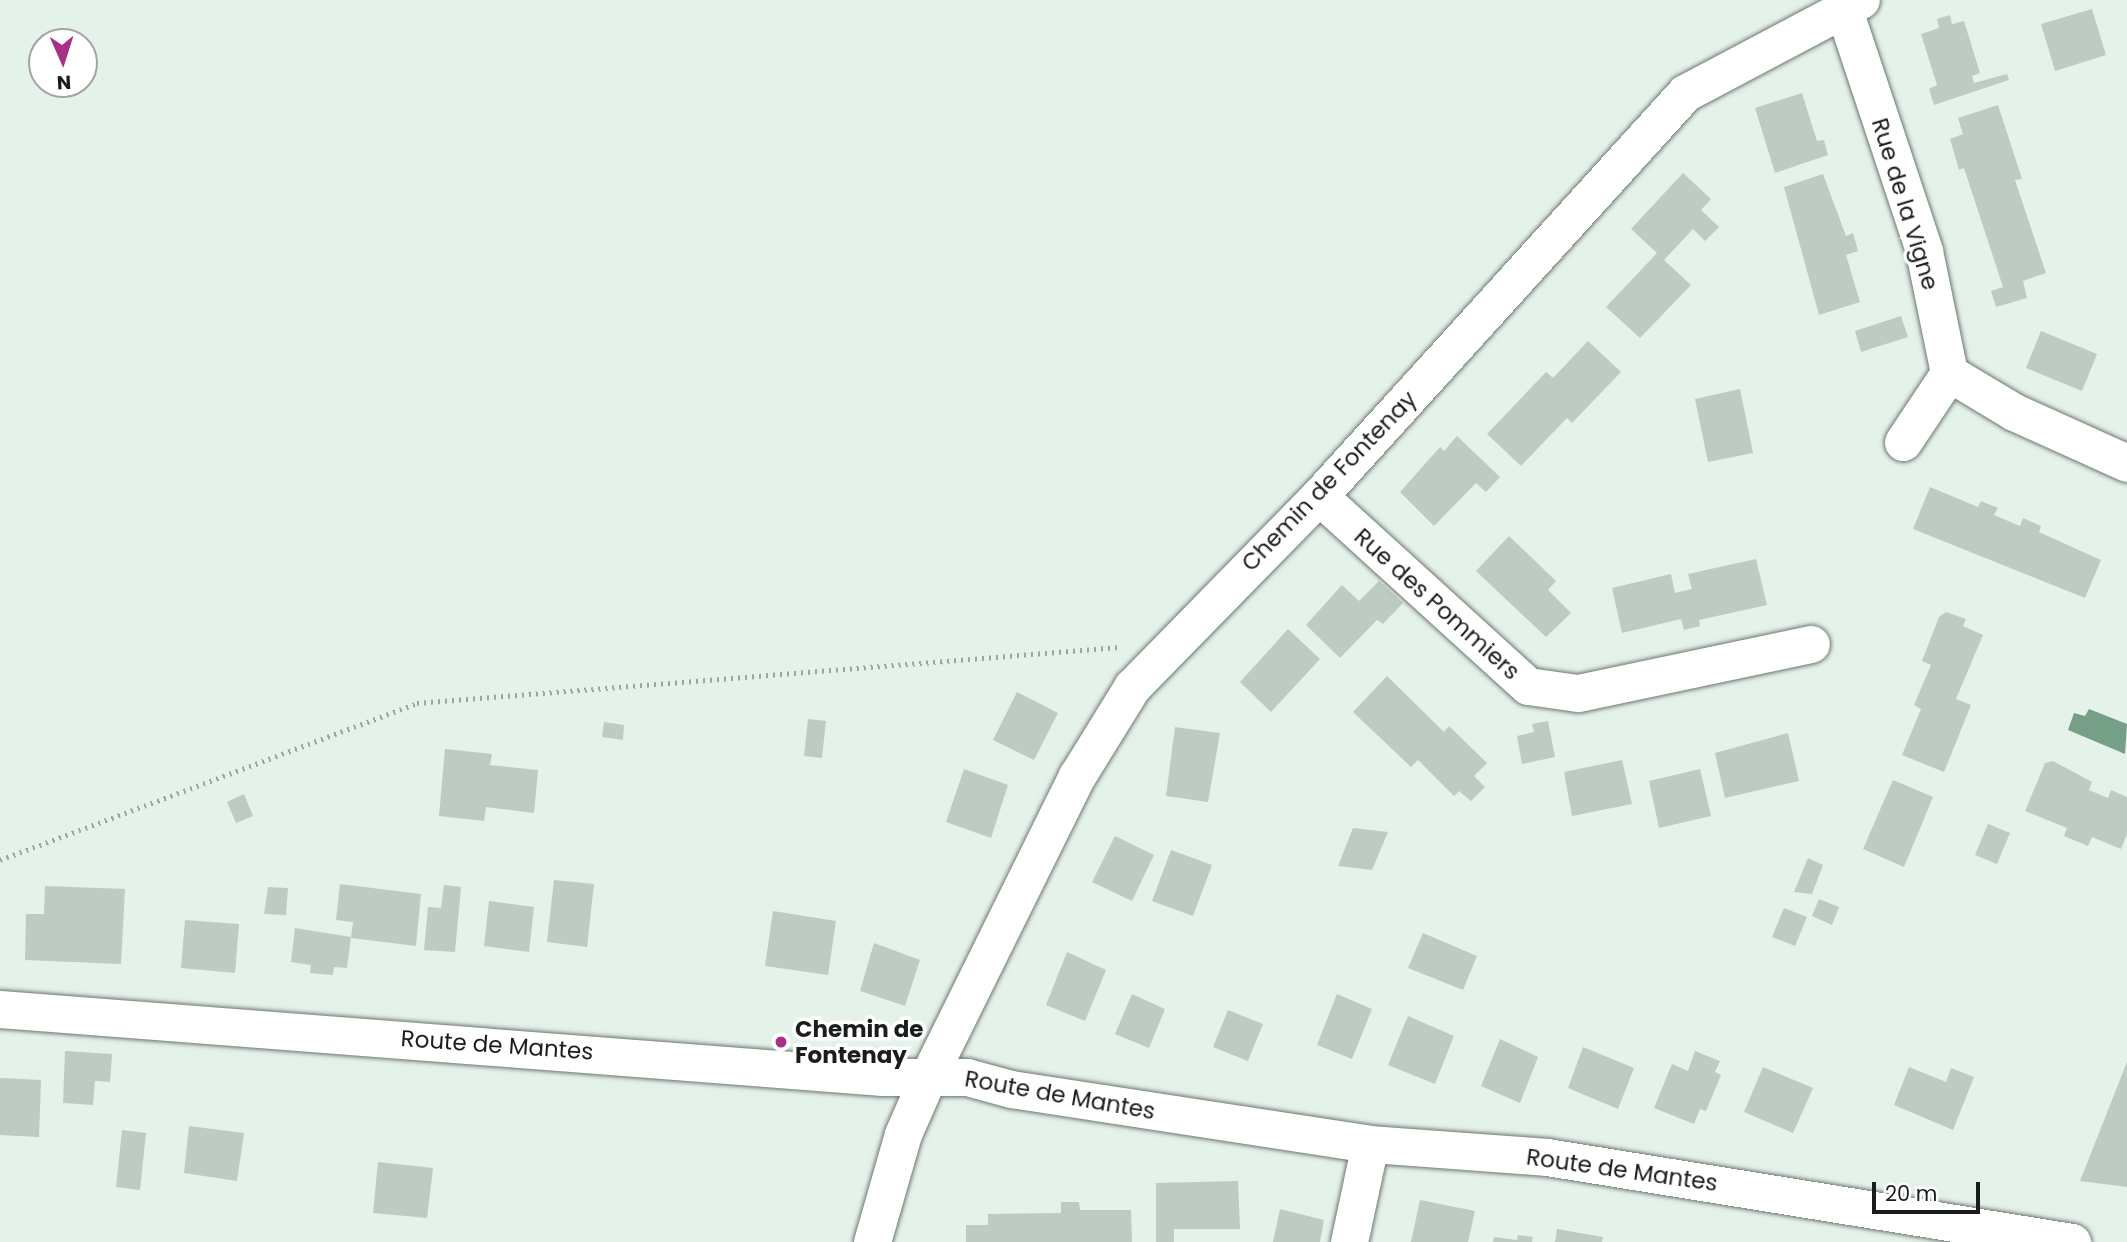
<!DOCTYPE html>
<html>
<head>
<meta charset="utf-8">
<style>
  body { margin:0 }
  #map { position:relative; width:2127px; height:1242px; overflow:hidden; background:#e4f2ea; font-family:Poppins,sans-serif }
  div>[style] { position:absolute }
  .water>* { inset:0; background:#769f88 }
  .building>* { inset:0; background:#bdcbc3 }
  .path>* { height:4.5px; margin-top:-2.25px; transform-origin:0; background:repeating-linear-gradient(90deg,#9ca6a0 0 2px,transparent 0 7px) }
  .roads { filter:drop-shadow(0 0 2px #6c7871) drop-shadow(0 0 2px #6c7871) }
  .minor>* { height:37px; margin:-18.5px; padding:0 18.5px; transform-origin:18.5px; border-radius:18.5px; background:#fff }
  .dots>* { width:19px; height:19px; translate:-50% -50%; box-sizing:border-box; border:4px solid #fff; border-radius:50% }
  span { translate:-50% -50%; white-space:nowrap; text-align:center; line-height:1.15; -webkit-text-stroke:7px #fff; paint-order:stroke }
  .street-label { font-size:23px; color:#191e1b }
  .poi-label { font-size:23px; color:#191e1b; font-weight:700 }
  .left { translate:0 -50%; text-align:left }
  .north { position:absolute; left:28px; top:28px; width:70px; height:70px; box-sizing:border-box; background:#fff; border:2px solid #a3a5a4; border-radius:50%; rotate:177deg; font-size:19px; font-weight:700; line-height:28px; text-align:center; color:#191e1b }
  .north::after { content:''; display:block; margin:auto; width:24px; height:32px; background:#a83188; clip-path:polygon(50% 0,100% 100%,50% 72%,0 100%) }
  .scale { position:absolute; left:1872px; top:1182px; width:108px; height:32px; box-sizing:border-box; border:4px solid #191e1b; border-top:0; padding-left:9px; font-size:21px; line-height:24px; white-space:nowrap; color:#191e1b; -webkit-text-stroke:5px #fff; paint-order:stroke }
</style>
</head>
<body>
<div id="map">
  <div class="water">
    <div style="clip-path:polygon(2089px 709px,2127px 724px,2125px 754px,2068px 730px,2074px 713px,2085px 716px)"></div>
  </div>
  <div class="building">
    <div style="clip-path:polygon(2092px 9px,2106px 55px,2055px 71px,2041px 24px)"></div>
    <div style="clip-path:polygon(1950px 15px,1952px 24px,1964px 21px,1980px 73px,1972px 76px,1974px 83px,2007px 74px,2009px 80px,1934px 105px,1929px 89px,1937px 85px,1921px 34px,1939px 28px,1937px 19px)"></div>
    <div style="clip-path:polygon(1802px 93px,1817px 141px,1824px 140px,1828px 155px,1775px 173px,1755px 108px)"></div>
    <div style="clip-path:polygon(1998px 105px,2022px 179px,2015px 180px,2046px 273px,2023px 281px,2027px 298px,1996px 307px,1991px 291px,2003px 287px,1964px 168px,1959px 170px,1950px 139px,1963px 134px,1958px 118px)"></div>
    <div style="clip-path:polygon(1683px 173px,1711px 199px,1701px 210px,1719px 227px,1705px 241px,1693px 229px,1664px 260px,1691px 285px,1640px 338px,1606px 307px,1657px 253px,1631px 229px)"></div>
    <div style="clip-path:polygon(1823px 174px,1846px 236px,1853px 233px,1858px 251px,1846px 255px,1860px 302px,1819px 315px,1784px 187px)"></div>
    <div style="clip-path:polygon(1901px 316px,1908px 337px,1861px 352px,1855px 331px)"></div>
    <div style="clip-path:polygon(2041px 331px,2097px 354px,2082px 391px,2026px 368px)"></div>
    <div style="clip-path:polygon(1588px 341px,1621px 372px,1572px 423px,1567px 418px,1521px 466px,1487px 434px,1546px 372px,1553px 378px)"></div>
    <div style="clip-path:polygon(1740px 389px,1753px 453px,1708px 462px,1695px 399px)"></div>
    <div style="clip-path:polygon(1457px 436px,1500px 477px,1486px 492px,1476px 483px,1434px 526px,1400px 492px,1440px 447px,1444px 451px)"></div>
    <div style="clip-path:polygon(1930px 487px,1978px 507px,1981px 501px,1998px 508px,1994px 515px,2020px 526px,2023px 518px,2041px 526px,2039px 532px,2101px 560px,2085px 598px,1913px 529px)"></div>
    <div style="clip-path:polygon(1509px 536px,1556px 581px,1548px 590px,1571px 613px,1546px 637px,1476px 571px)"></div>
    <div style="clip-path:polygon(1756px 559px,1767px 605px,1699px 620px,1700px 626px,1684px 630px,1681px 619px,1622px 633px,1612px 588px,1671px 574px,1675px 593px,1692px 589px,1688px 574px)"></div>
    <div style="clip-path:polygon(1379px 581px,1403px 603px,1383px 624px,1377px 620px,1340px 658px,1306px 625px,1342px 585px,1359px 601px)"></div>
    <div style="clip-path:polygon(1946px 612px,1966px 619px,1963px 626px,1983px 635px,1956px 699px,1971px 705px,1944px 772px,1902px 755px,1921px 709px,1914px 705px,1931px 665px,1922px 661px,1939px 617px)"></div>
    <div style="clip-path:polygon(1288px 629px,1320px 659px,1271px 712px,1240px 682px)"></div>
    <div style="clip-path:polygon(1387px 676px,1444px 732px,1449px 726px,1487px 763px,1474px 776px,1485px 787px,1471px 801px,1459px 791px,1454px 796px,1418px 760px,1411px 767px,1353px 712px)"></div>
    <div style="clip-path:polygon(1017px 692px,1058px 713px,1034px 760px,993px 740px)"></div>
    <div style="clip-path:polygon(808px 719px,826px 721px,822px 758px,804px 756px)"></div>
    <div style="clip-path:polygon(1548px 721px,1555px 757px,1522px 764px,1517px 736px,1534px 732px,1532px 724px)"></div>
    <div style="clip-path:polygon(604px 722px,624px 725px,623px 740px,602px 737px)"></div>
    <div style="clip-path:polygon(1175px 727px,1220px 733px,1208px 802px,1166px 796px)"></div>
    <div style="clip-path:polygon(1788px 733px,1799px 781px,1725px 798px,1715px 753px)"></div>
    <div style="clip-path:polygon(445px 749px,492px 754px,490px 765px,538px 770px,534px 813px,486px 807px,484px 821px,439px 816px)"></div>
    <div style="clip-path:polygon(1622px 760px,1632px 804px,1572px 816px,1564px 772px)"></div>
    <div style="clip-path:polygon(2053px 761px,2092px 782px,2089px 790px,2108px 798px,2111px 790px,2127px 797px,2127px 834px,2121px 849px,2092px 837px,2088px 846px,2064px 836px,2067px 828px,2025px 811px,2045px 763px)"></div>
    <div style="clip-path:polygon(964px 769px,1008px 785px,991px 838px,946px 822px)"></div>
    <div style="clip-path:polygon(1700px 769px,1711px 816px,1659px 828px,1649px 781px)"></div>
    <div style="clip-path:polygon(1893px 780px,1933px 797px,1904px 867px,1863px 849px)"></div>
    <div style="clip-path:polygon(244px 794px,253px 816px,236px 823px,227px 802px)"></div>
    <div style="clip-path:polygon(1988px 824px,2010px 833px,1997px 864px,1975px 855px)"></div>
    <div style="clip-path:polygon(1353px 828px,1388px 832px,1372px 870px,1338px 866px)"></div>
    <div style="clip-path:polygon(1115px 836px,1154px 855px,1132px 901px,1092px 882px)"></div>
    <div style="clip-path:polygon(1171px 850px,1212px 865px,1193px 916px,1152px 901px)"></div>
    <div style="clip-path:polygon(1808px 858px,1823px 865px,1812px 894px,1794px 892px)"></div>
    <div style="clip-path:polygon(554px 880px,594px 884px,587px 947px,547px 942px)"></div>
    <div style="clip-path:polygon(340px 884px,421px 894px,416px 946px,351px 938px,353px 922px,336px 920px)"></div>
    <div style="clip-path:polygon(444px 885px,461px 887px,455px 952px,424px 950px,428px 907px,441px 908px)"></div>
    <div style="clip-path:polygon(45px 886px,125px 889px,121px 964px,25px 960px,26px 914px,44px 914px)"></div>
    <div style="clip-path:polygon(268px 887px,288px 888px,286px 915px,264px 914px)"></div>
    <div style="clip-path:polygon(1819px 899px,1839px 907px,1832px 925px,1812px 916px)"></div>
    <div style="clip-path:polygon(489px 901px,534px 907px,529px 952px,484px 946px)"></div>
    <div style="clip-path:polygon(1784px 908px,1807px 917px,1795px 946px,1772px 937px)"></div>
    <div style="clip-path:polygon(773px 911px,836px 921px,828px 975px,765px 966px)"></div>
    <div style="clip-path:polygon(185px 920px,239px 924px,235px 973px,181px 968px)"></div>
    <div style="clip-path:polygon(295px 928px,351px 937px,347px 968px,334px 967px,333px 975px,310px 973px,311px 965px,291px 962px)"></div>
    <div style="clip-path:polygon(1423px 933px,1477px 956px,1463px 990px,1408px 968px)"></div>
    <div style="clip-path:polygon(874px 943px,920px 960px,905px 1006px,860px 991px)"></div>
    <div style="clip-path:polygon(1067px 952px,1106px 970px,1085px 1021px,1046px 1005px)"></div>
    <div style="clip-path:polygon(1132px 994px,1165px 1009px,1149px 1048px,1115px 1034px)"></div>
    <div style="clip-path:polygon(1337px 994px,1372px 1009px,1352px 1059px,1317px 1045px)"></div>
    <div style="clip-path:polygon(1228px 1010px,1263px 1024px,1248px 1061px,1213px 1047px)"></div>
    <div style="clip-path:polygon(1408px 1016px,1454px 1036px,1435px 1084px,1388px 1065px)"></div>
    <div style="clip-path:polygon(1500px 1039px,1538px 1057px,1520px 1103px,1481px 1086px)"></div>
    <div style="clip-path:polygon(1583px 1047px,1634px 1068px,1618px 1109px,1568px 1088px)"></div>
    <div style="clip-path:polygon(65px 1051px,112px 1054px,110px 1082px,95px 1081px,93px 1105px,63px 1103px)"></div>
    <div style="clip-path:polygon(1695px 1051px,1720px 1061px,1715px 1072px,1721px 1075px,1706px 1111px,1700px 1109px,1694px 1124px,1654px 1108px,1672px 1064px,1688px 1071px)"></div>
    <div style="clip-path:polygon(2127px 1062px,2127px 1187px,2080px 1181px)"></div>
    <div style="clip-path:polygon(1763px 1067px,1813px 1088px,1793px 1133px,1744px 1112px)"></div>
    <div style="clip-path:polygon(1909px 1067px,1946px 1082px,1951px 1068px,1974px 1077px,1953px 1130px,1894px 1105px)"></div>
    <div style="clip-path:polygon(0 1078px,41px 1080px,39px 1137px,0 1135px)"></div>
    <div style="clip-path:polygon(189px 1126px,244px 1133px,237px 1181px,184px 1173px)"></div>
    <div style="clip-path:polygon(122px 1130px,146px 1133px,140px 1190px,116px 1187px)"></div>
    <div style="clip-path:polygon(378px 1162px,433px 1168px,427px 1218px,373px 1213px)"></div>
    <div style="clip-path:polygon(1238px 1181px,1240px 1229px,1174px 1229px,1174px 1242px,1156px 1242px,1156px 1183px)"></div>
    <div style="clip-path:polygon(1420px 1200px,1475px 1211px,1468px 1242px,1411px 1242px)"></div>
    <div style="clip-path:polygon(1061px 1202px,1079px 1202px,1080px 1210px,1131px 1210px,1132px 1242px,966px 1242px,966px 1225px,988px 1225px,988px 1214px,1061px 1213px)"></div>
    <div style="clip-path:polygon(1280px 1209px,1324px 1220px,1320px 1242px,1273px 1242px)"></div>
    <div style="clip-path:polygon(1557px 1229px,1603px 1237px,1602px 1242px,1555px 1242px)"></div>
    <div style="clip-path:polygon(1518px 1235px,1533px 1237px,1532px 1242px,1493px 1242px,1494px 1237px,1517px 1240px)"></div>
  </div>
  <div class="path">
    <div style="left:0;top:860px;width:446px;rotate:-20.6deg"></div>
    <div style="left:417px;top:703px;width:705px;rotate:-4.55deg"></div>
  </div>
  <div class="roads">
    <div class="minor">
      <div style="left:1843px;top:7px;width:257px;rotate:71.6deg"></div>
      <div style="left:1924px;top:251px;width:125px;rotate:78.4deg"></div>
      <div style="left:1949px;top:373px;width:76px;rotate:31deg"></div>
      <div style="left:2014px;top:412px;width:124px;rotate:24.3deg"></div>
      <div style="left:1903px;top:442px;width:83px;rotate:-56.3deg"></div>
      <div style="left:1319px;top:496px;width:282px;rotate:42.3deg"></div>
      <div style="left:1528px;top:686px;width:50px;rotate:8deg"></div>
      <div style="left:1578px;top:693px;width:238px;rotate:-11.9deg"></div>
      <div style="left:0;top:1009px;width:885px;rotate:4.41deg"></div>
      <div style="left:882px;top:1077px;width:85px"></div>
      <div style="left:967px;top:1077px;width:46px;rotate:15.3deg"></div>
      <div style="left:1011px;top:1089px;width:363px;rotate:8.7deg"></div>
      <div style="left:1370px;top:1144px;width:177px;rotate:4.2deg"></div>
      <div style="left:1547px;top:1157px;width:532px;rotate:9.2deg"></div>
      <div style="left:872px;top:1242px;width:112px;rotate:-74deg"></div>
      <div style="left:903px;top:1134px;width:62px;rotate:-66.3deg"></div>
      <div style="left:928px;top:1077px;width:336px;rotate:-63.7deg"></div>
      <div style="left:1077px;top:776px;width:105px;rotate:-58.3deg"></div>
      <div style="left:1132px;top:687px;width:267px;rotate:-45.6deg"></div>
      <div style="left:1319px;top:496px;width:544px;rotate:-47.75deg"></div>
      <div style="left:1685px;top:93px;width:199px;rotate:-27.9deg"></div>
      <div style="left:1349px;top:1242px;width:100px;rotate:-77.9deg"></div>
    </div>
  </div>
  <div class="dots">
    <div style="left:781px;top:1042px;background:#a83188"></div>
  </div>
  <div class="street-label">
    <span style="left:1905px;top:204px;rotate:73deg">Rue de la Vigne</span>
    <span style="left:1329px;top:481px;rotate:-46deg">Chemin de Fontenay</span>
    <span style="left:1437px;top:604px;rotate:42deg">Rue des Pommiers</span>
    <span style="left:497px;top:1045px;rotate:4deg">Route de Mantes</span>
    <span style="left:1060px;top:1095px;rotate:10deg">Route de Mantes</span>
    <span style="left:1622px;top:1170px;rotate:8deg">Route de Mantes</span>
  </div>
  <div class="poi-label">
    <span class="left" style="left:795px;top:1042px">Chemin de<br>Fontenay</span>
  </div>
  <div class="north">N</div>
  <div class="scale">20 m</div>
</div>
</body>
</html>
